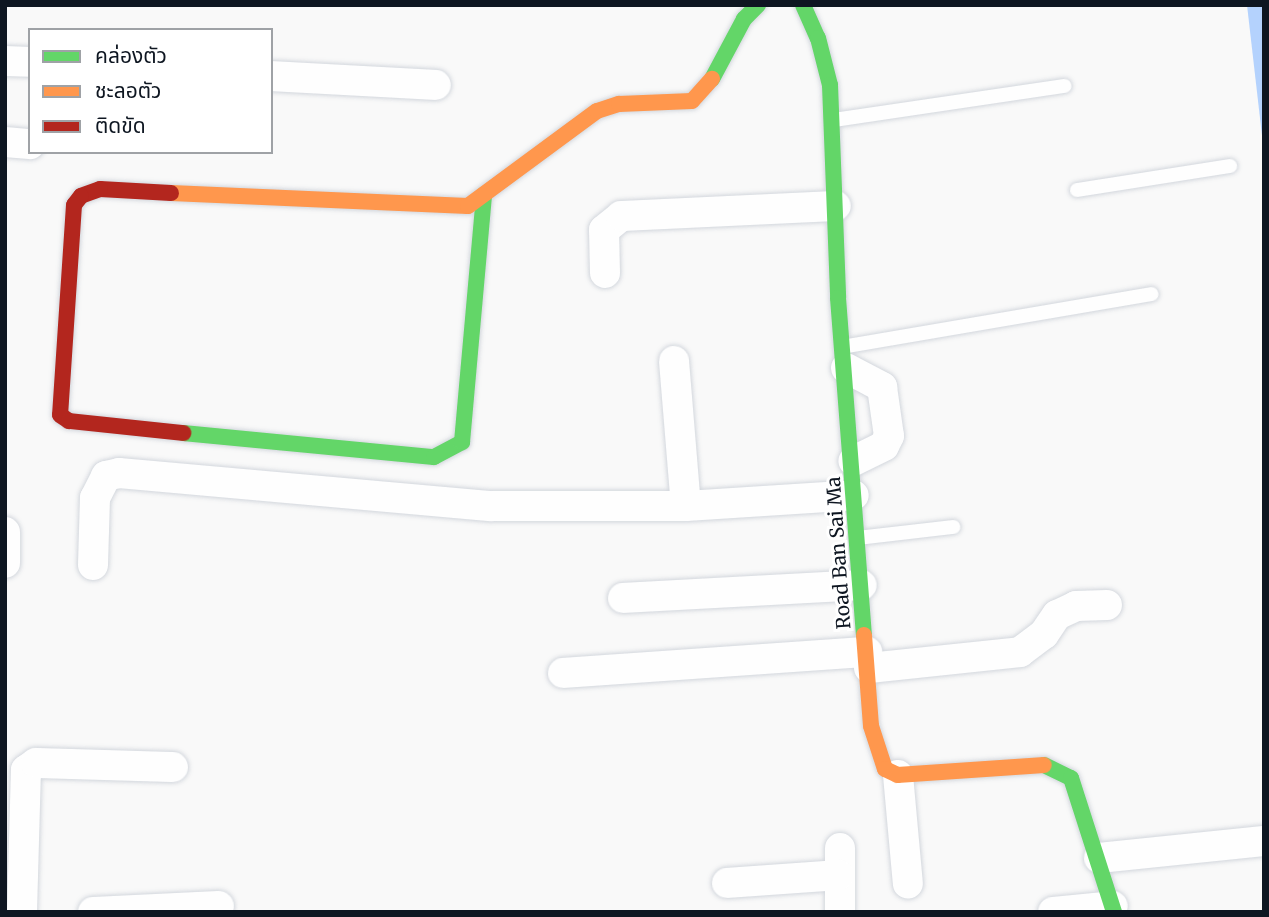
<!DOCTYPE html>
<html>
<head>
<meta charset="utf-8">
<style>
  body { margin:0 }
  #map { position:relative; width:1269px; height:917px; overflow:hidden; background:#f9f9f9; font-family:Merriweather,"Noto Sans Thai",serif }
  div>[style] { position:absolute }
  .water>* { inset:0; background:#b4d2fd }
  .roads { filter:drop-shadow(0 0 2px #d3d7dd) drop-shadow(0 0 2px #d3d7dd) }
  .lane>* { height:14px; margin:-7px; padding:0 7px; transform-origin:7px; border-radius:7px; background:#fefefe }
  .street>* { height:30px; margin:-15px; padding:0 15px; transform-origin:15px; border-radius:15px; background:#fefefe }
  .fast>* { height:16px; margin:-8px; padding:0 8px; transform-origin:8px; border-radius:8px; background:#63d668 }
  .slow>* { height:16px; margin:-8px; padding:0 8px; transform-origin:8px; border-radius:8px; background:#ff974d }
  .jam>* { height:16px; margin:-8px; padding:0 8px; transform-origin:8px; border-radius:8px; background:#b3261e }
  span { translate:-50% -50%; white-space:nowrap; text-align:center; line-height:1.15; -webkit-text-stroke:6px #fff; paint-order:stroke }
  .street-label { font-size:19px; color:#0e1621 }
  .frame { position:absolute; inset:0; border:7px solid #0e1621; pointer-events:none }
  .legend { position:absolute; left:28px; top:28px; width:245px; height:126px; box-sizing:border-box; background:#fff; border:2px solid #9fa2a6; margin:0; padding:9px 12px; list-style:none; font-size:21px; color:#0e1621 }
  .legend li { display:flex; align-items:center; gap:14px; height:35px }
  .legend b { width:35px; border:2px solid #9fa2a6 }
</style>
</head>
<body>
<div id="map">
  <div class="water">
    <div style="clip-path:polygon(1247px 5px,1264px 5px,1264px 153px)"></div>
  </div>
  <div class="roads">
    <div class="lane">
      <div style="left:834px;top:120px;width:233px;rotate:-8.4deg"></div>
      <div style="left:1077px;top:190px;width:155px;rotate:-8.9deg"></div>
      <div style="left:842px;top:347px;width:314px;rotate:-9.7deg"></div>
      <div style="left:858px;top:538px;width:96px;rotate:-6.6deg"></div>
    </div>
    <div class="street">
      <div style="left:5px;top:61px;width:25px;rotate:2deg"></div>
      <div style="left:271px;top:76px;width:165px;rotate:3.1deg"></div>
      <div style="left:5px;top:142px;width:25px;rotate:5deg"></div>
      <div style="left:605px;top:273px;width:43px;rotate:-91.3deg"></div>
      <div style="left:604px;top:230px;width:22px;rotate:-39deg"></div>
      <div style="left:621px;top:216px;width:215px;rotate:-2.7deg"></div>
      <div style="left:674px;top:361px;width:145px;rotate:85.3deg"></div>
      <div style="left:846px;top:368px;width:41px;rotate:27.8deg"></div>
      <div style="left:882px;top:387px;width:49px;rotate:81.9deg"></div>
      <div style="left:889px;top:436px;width:11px;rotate:117deg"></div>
      <div style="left:884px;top:446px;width:34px;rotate:154deg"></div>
      <div style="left:5px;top:532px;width:31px;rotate:90deg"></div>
      <div style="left:93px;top:565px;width:67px;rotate:-88.3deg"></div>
      <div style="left:95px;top:498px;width:25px;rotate:-63deg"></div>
      <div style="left:106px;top:476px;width:13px;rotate:-13deg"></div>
      <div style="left:119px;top:473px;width:374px;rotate:5.1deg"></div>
      <div style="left:492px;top:506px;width:194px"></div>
      <div style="left:686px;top:506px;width:168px;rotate:-3.7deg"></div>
      <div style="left:623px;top:598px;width:239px;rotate:-3.1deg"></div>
      <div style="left:869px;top:668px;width:152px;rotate:-6deg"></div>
      <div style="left:1020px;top:652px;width:30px;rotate:-37deg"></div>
      <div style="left:1044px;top:634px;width:23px;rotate:-56deg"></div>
      <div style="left:1057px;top:615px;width:21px;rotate:-25deg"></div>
      <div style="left:1076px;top:606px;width:31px;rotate:-2deg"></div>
      <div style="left:563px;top:673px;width:305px;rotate:-4deg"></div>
      <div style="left:898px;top:775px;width:109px;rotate:84.8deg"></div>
      <div style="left:840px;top:848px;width:64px;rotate:90deg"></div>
      <div style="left:1099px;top:858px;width:165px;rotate:-5.9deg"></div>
      <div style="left:727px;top:883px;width:112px;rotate:-4.1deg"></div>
      <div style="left:22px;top:912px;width:142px;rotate:-88.4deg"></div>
      <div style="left:26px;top:770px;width:12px;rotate:-35deg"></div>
      <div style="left:36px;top:763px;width:137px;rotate:1.7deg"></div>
      <div style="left:93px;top:912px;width:126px;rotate:-2.7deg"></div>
      <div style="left:1053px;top:912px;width:60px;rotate:-5.7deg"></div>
    </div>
    <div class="fast">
      <div style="left:803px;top:5px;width:36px;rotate:66deg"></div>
      <div style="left:818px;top:38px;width:49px;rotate:75.7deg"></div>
      <div style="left:830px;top:85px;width:213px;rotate:87.8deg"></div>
      <div style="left:838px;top:298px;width:338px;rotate:85.6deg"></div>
      <div style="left:712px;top:79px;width:68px;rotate:-61.9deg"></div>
      <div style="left:744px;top:19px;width:20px;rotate:-45deg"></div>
      <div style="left:183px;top:433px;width:252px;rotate:5.5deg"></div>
      <div style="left:434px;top:457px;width:32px;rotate:-28deg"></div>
      <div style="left:462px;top:442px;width:248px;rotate:-84.9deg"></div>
      <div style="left:1044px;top:765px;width:30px;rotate:26deg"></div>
      <div style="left:1071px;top:778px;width:141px;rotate:72.2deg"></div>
    </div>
    <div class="slow">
      <div style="left:171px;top:193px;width:297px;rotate:2.5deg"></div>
      <div style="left:468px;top:206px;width:160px;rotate:-36.4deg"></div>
      <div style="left:597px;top:111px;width:23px;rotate:-18deg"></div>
      <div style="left:619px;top:104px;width:73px;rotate:-2.4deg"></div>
      <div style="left:692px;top:101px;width:30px;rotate:-48deg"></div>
      <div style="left:864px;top:635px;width:91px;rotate:85.6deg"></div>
      <div style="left:871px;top:726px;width:45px;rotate:72deg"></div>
      <div style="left:885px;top:769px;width:14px;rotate:25deg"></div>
      <div style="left:898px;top:775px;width:146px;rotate:-3.9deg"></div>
    </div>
    <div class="jam">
      <div style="left:171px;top:193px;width:71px;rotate:-176.8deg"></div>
      <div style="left:100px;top:189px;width:20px;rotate:160deg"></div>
      <div style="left:81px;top:196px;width:11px;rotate:128deg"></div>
      <div style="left:74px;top:205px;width:210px;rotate:93.8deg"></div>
      <div style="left:60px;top:415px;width:11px;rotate:34deg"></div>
      <div style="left:69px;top:421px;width:115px;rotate:6deg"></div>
    </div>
  </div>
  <div class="street-label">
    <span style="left:839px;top:553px;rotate:-94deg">Road Ban Sai Ma</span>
  </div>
  <div class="frame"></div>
  <ul class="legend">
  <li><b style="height:9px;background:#63d668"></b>คล่องตัว</li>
  <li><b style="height:9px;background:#ff974d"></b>ชะลอตัว</li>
  <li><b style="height:9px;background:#b3261e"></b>ติดขัด</li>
  </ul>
</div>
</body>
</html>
